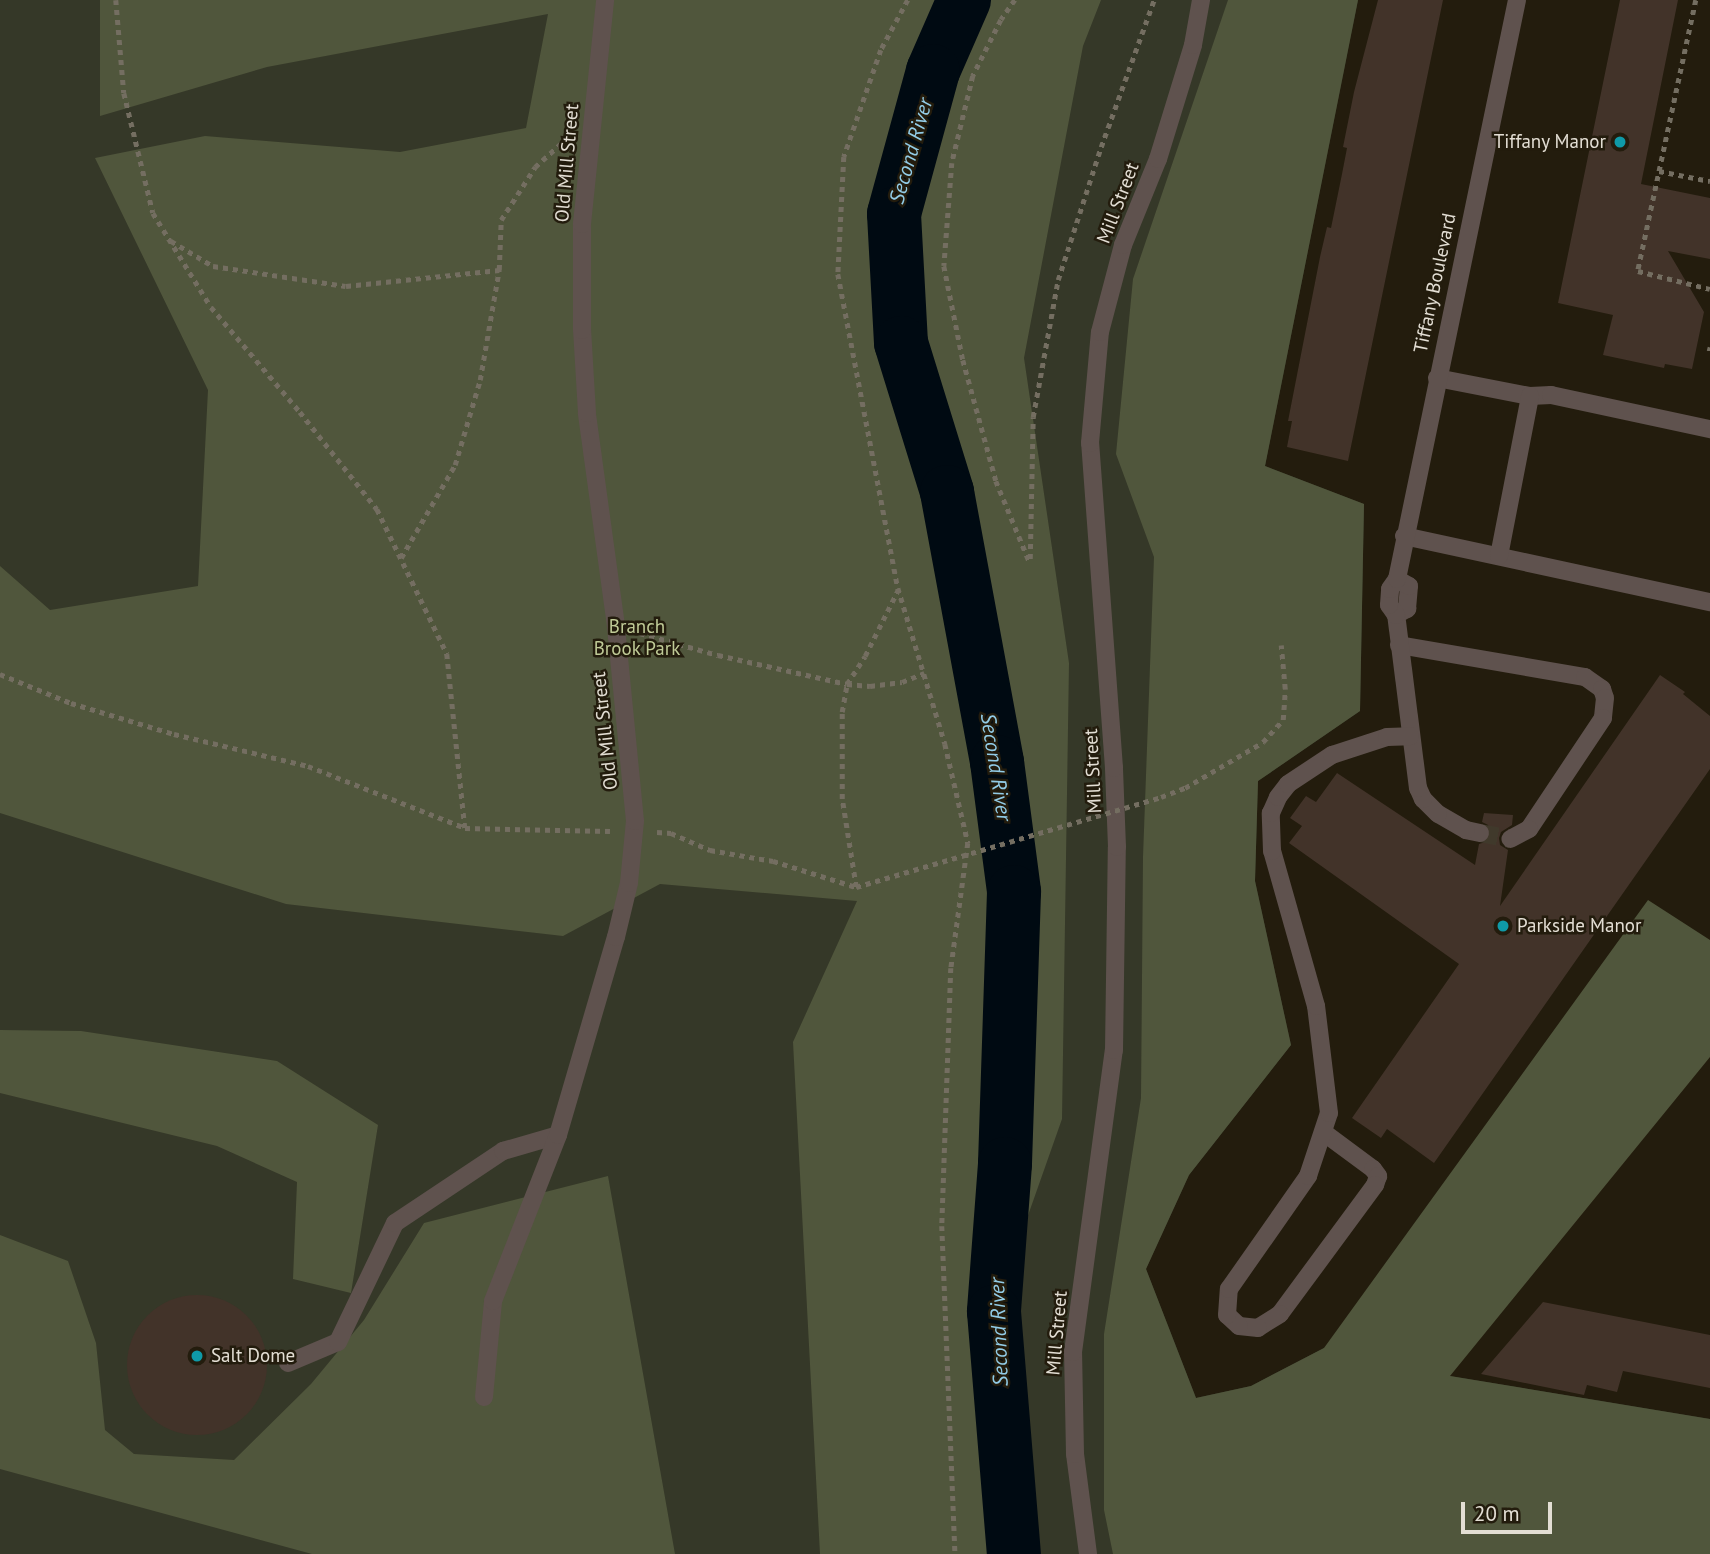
<!DOCTYPE html>
<html>
<head>
<meta charset="utf-8">
<style>
  body { margin:0 }
  #map { position:relative; width:1710px; height:1554px; overflow:hidden; background:#231c0d; font-family:"PT Sans",sans-serif }
  div>[style] { position:absolute }
  .green>* { inset:0; background:#353828 }
  .forest>* { inset:0; background:#50563c }
  .river>* { height:54px; margin:-27px; padding:0 27px; transform-origin:27px; border-radius:27px; background:#000a12 }
  .building>* { inset:0; background:#423329 }
  .round { border-radius:50% }
  .minor-tunnel>* { height:18px; margin-top:-9px; transform-origin:0; background:repeating-linear-gradient(90deg,#40392b 0 18px,transparent 0 27px) }
  .path>* { height:4.5px; margin-top:-2.25px; transform-origin:0; background:repeating-linear-gradient(90deg,#746e61 0 5px,transparent 0 10px) }
  .minor>* { height:18px; margin:-9px; padding:0 9px; transform-origin:9px; border-radius:9px; background:#5f524e }
  .path-bridge>* { height:4.5px; margin-top:-2.25px; transform-origin:0; background:repeating-linear-gradient(90deg,#746e61 0 5px,transparent 0 10px) }
  .dots>* { width:19px; height:19px; translate:-50% -50%; box-sizing:border-box; border:4px solid #231c0d; border-radius:50% }
  span { translate:-50% -50%; white-space:nowrap; text-align:center; line-height:1.15; -webkit-text-stroke:5px #231c0d; paint-order:stroke }
  .poi-label { font-size:19px; color:#e3ded4 }
  .right { translate:-100% -50%; text-align:right }
  .left { translate:0 -50%; text-align:left }
  .street-label { font-size:19px; color:#e3ded4 }
  .park-label { font-size:19px; color:#c0cb97 }
  .water-label { font-size:21px; color:#92cce7; font-style:italic }
  .scale { position:absolute; left:1461px; top:1502px; width:91px; height:32px; box-sizing:border-box; border:4px solid #e3ded4; border-top:0; padding-left:9px; font-size:21px; line-height:24px; white-space:nowrap; color:#e3ded4; -webkit-text-stroke:5px #231c0d; paint-order:stroke }
</style>
</head>
<body>
<div id="map">
  <div class="green">
    <div style="clip-path:polygon(0 0,1358px 0,1265px 466px,1364px 504px,1360px 711px,1258px 781px,1255px 881px,1291px 1045px,1189px 1175px,1146px 1269px,1196px 1398px,1251px 1386px,1324px 1348px,1450px 1376px,1710px 1419px,1710px 1554px,0 1554px)"></div>
  </div>
  <div class="forest">
    <div style="clip-path:polygon(100px 0,1101px 0,1083px 46px,1024px 358px,1069px 663px,1062px 1119px,994px 1312px,1014px 1554px,820px 1554px,793px 1042px,857px 901px,660px 884px,563px 936px,286px 904px,0 813px,0 566px,50px 610px,198px 586px,208px 390px,95px 158px,205px 136px,400px 152px,526px 128px,548px 14px,267px 67px,100px 116px)"></div>
    <div style="clip-path:polygon(1228px 0,1358px 0,1265px 466px,1364px 504px,1360px 711px,1258px 781px,1255px 881px,1291px 1045px,1189px 1175px,1146px 1269px,1196px 1398px,1251px 1386px,1324px 1348px,1648px 900px,1710px 940px,1710px 1057px,1450px 1376px,1710px 1419px,1710px 1554px,1113px 1554px,1104px 1510px,1104px 1334px,1141px 1098px,1143px 857px,1154px 557px,1116px 454px,1133px 279px)"></div>
    <div style="clip-path:polygon(0 1030px,81px 1031px,277px 1061px,378px 1125px,351px 1293px,293px 1279px,297px 1182px,217px 1146px,0 1093px)"></div>
    <div style="clip-path:polygon(608px 1176px,675px 1554px,312px 1554px,0 1469px,0 1235px,68px 1261px,96px 1343px,105px 1430px,134px 1454px,234px 1460px,311px 1384px,364px 1320px,424px 1223px)"></div>
  </div>
  <div class="river">
    <div style="left:964px;top:0;width:77px;rotate:113.6deg"></div>
    <div style="left:933px;top:71px;width:148px;rotate:105.3deg"></div>
    <div style="left:894px;top:214px;width:129px;rotate:86.9deg"></div>
    <div style="left:901px;top:343px;width:156px;rotate:72.8deg"></div>
    <div style="left:947px;top:492px;width:275px;rotate:79.5deg"></div>
    <div style="left:997px;top:762px;width:131px;rotate:82.5deg"></div>
    <div style="left:1014px;top:892px;width:272px;rotate:91.9deg"></div>
    <div style="left:1005px;top:1164px;width:148px;rotate:94.3deg"></div>
    <div style="left:994px;top:1312px;width:243px;rotate:85.3deg"></div>
  </div>
  <div class="building">
    <div style="clip-path:polygon(1378px 0,1443px 0,1348px 461px,1287px 447px,1292px 421px,1288px 421px,1320px 257px,1327px 227px,1331px 228px,1342px 174px,1347px 148px,1343px 147px,1354px 92px)"></div>
    <div style="clip-path:polygon(1620px 0,1678px 0,1641px 184px,1710px 198px,1710px 259px,1668px 251px,1704px 312px,1692px 369px,1665px 364px,1664px 368px,1603px 355px,1613px 315px,1558px 303px)"></div>
    <div style="clip-path:polygon(1660px 675px,1685px 692px,1683px 694px,1710px 716px,1710px 769px,1434px 1163px,1387px 1129px,1381px 1138px,1352px 1118px,1459px 964px,1289px 843px,1302px 826px,1290px 818px,1306px 796px,1316px 802px,1337px 773px,1475px 865px,1479px 844px,1488px 841px,1491px 835px,1488px 825px,1482px 822px,1484px 813px,1513px 815px,1512px 825px,1501px 832px,1499px 838px,1500px 845px,1508px 850px,1500px 906px)"></div>
    <div class="round" style="left:127px;top:1295px;width:140px;height:140px"></div>
    <div style="clip-path:polygon(1543px 1302px,1710px 1335px,1710px 1388px,1623px 1371px,1617px 1392px,1587px 1385px,1584px 1395px,1481px 1374px)"></div>
  </div>
  <div class="minor-tunnel">
    <div style="left:1480px;top:833px;width:31px;rotate:11deg"></div>
  </div>
  <div class="path">
    <div style="left:116px;top:0;width:93px;rotate:85.1deg"></div>
    <div style="left:124px;top:93px;width:123px;rotate:76.4deg"></div>
    <div style="left:153px;top:213px;width:110px;rotate:58.3deg"></div>
    <div style="left:211px;top:307px;width:138px;rotate:49.7deg"></div>
    <div style="left:300px;top:412px;width:124px;rotate:51.6deg"></div>
    <div style="left:377px;top:509px;width:161px;rotate:64.2deg"></div>
    <div style="left:447px;top:654px;width:175px;rotate:84.1deg"></div>
    <div style="left:908px;top:0;width:57px;rotate:118.4deg"></div>
    <div style="left:881px;top:50px;width:113px;rotate:109.1deg"></div>
    <div style="left:844px;top:157px;width:117px;rotate:92.9deg"></div>
    <div style="left:838px;top:274px;width:320px;rotate:79.2deg"></div>
    <div style="left:898px;top:588px;width:163px;rotate:73.2deg"></div>
    <div style="left:945px;top:744px;width:102px;rotate:76.9deg"></div>
    <div style="left:968px;top:843px;width:126px;rotate:97.7deg"></div>
    <div style="left:951px;top:968px;width:258px;rotate:92deg"></div>
    <div style="left:942px;top:1226px;width:328px;rotate:87.7deg"></div>
    <div style="left:1015px;top:0;width:24px;rotate:125deg"></div>
    <div style="left:1001px;top:20px;width:63px;rotate:116.6deg"></div>
    <div style="left:973px;top:76px;width:89px;rotate:103.6deg"></div>
    <div style="left:952px;top:163px;width:103px;rotate:94.4deg"></div>
    <div style="left:944px;top:266px;width:96px;rotate:78.6deg"></div>
    <div style="left:963px;top:360px;width:125px;rotate:74.7deg"></div>
    <div style="left:996px;top:481px;width:89px;rotate:67.5deg"></div>
    <div style="left:1696px;top:0;width:277px;rotate:102.1deg"></div>
    <div style="left:1638px;top:271px;width:74px;rotate:14deg"></div>
    <div style="left:1659px;top:171px;width:52px;rotate:11.1deg"></div>
    <div style="left:171px;top:241px;width:49px;rotate:30.8deg"></div>
    <div style="left:213px;top:266px;width:134px;rotate:8.6deg"></div>
    <div style="left:346px;top:286px;width:154px;rotate:-6deg"></div>
    <div style="left:1709px;top:351px;width:4px;rotate:-76deg"></div>
    <div style="left:401px;top:558px;width:108px;rotate:-59.9deg"></div>
    <div style="left:455px;top:465px;width:89px;rotate:-73.6deg"></div>
    <div style="left:480px;top:380px;width:112px;rotate:-80.2deg"></div>
    <div style="left:499px;top:270px;width:50px;rotate:-87.7deg"></div>
    <div style="left:501px;top:220px;width:63px;rotate:-57.3deg"></div>
    <div style="left:535px;top:167px;width:43px;rotate:-42.2deg"></div>
    <div style="left:1030px;top:559px;width:142px;rotate:-88.8deg"></div>
    <div style="left:1033px;top:417px;width:139px;rotate:-79.7deg"></div>
    <div style="left:1058px;top:280px;width:140px;rotate:-72.1deg"></div>
    <div style="left:1101px;top:147px;width:156px;rotate:-70.2deg"></div>
    <div style="left:640px;top:633px;width:81px;rotate:15.8deg"></div>
    <div style="left:718px;top:655px;width:132px;rotate:12.7deg"></div>
    <div style="left:847px;top:684px;width:23px;rotate:5deg"></div>
    <div style="left:870px;top:686px;width:32px;rotate:-7deg"></div>
    <div style="left:902px;top:682px;width:24px;rotate:-22deg"></div>
    <div style="left:0;top:674px;width:77px;rotate:22.2deg"></div>
    <div style="left:71px;top:703px;width:108px;rotate:16.8deg"></div>
    <div style="left:174px;top:734px;width:138px;rotate:13.4deg"></div>
    <div style="left:308px;top:766px;width:169px;rotate:21.5deg"></div>
    <div style="left:465px;top:828px;width:145px;rotate:1.2deg"></div>
    <div style="left:1161px;top:797px;width:26px;rotate:-21deg"></div>
    <div style="left:1185px;top:788px;width:91px;rotate:-30.5deg"></div>
    <div style="left:1263px;top:742px;width:30px;rotate:-48deg"></div>
    <div style="left:1283px;top:720px;width:31px;rotate:-86deg"></div>
    <div style="left:1285px;top:689px;width:44px;rotate:-95.2deg"></div>
    <div style="left:657px;top:832px;width:14px;rotate:4deg"></div>
    <div style="left:671px;top:833px;width:43px;rotate:23.6deg"></div>
    <div style="left:710px;top:850px;width:64px;rotate:9.9deg"></div>
    <div style="left:773px;top:861px;width:87px;rotate:17.4deg"></div>
    <div style="left:856px;top:887px;width:89px;rotate:-99deg"></div>
    <div style="left:842px;top:799px;width:87px;rotate:-90deg"></div>
    <div style="left:842px;top:712px;width:28px;rotate:-80deg"></div>
    <div style="left:847px;top:684px;width:33px;rotate:-57deg"></div>
    <div style="left:865px;top:656px;width:74px;rotate:-63.4deg"></div>
  </div>
  <div class="minor">
    <div style="left:1437px;top:378px;width:95px;rotate:11deg"></div>
    <div style="left:1530px;top:396px;width:21px;rotate:-3deg"></div>
    <div style="left:1551px;top:395px;width:163px;rotate:12.1deg"></div>
    <div style="left:1404px;top:536px;width:313px;rotate:12.2deg"></div>
    <div style="left:1499px;top:556px;width:163px;rotate:-79deg"></div>
    <div style="left:1396px;top:615px;width:13px;rotate:-29deg"></div>
    <div style="left:1407px;top:609px;width:23px;rotate:-85deg"></div>
    <div style="left:1409px;top:586px;width:14px;rotate:-150deg"></div>
    <div style="left:1399px;top:645px;width:189px;rotate:9.8deg"></div>
    <div style="left:1585px;top:677px;width:21px;rotate:35deg"></div>
    <div style="left:1602px;top:689px;width:9px;rotate:72deg"></div>
    <div style="left:1605px;top:698px;width:20px;rotate:96deg"></div>
    <div style="left:1603px;top:718px;width:133px;rotate:123.7deg"></div>
    <div style="left:1529px;top:829px;width:21px;rotate:152deg"></div>
    <div style="left:1480px;top:833px;width:14px;rotate:-168deg"></div>
    <div style="left:1466px;top:830px;width:32px;rotate:-150deg"></div>
    <div style="left:1438px;top:814px;width:21px;rotate:-135deg"></div>
    <div style="left:1423px;top:799px;width:12px;rotate:-114deg"></div>
    <div style="left:1418px;top:788px;width:174px;rotate:-97.2deg"></div>
    <div style="left:1396px;top:615px;width:12px;rotate:-125deg"></div>
    <div style="left:1389px;top:605px;width:16px;rotate:-86deg"></div>
    <div style="left:1390px;top:589px;width:12px;rotate:-55deg"></div>
    <div style="left:1397px;top:579px;width:591px;rotate:-78.29deg"></div>
    <div style="left:1323px;top:1132px;width:62px;rotate:36.5deg"></div>
    <div style="left:1373px;top:1169px;width:9px;rotate:54deg"></div>
    <div style="left:1378px;top:1176px;width:9px;rotate:108deg"></div>
    <div style="left:1375px;top:1185px;width:160px;rotate:126.4deg"></div>
    <div style="left:1280px;top:1314px;width:26px;rotate:148deg"></div>
    <div style="left:1258px;top:1328px;width:19px;rotate:-174deg"></div>
    <div style="left:1239px;top:1326px;width:16px;rotate:-137deg"></div>
    <div style="left:1227px;top:1315px;width:26px;rotate:-86deg"></div>
    <div style="left:1229px;top:1289px;width:138px;rotate:-55deg"></div>
    <div style="left:1308px;top:1176px;width:66px;rotate:-71.6deg"></div>
    <div style="left:1329px;top:1113px;width:108px;rotate:-96.9deg"></div>
    <div style="left:1316px;top:1006px;width:161px;rotate:-105.8deg"></div>
    <div style="left:1272px;top:851px;width:38px;rotate:-92deg"></div>
    <div style="left:1271px;top:813px;width:17px;rotate:-66deg"></div>
    <div style="left:1278px;top:797px;width:16px;rotate:-52deg"></div>
    <div style="left:1288px;top:784px;width:53px;rotate:-33.4deg"></div>
    <div style="left:1332px;top:755px;width:58px;rotate:-18.1deg"></div>
    <div style="left:1387px;top:737px;width:23px;rotate:-2deg"></div>
    <div style="left:288px;top:1363px;width:54px;rotate:-22.8deg"></div>
    <div style="left:338px;top:1342px;width:132px;rotate:-64.4deg"></div>
    <div style="left:395px;top:1223px;width:130px;rotate:-33.7deg"></div>
    <div style="left:503px;top:1151px;width:57px;rotate:-16.2deg"></div>
    <div style="left:484px;top:1397px;width:96px;rotate:-84.6deg"></div>
    <div style="left:493px;top:1301px;width:178px;rotate:-68.6deg"></div>
    <div style="left:558px;top:1135px;width:206px;rotate:-73.7deg"></div>
    <div style="left:616px;top:937px;width:56px;rotate:-76.5deg"></div>
    <div style="left:629px;top:883px;width:62px;rotate:-84.5deg"></div>
    <div style="left:635px;top:821px;width:196px;rotate:-95.6deg"></div>
    <div style="left:616px;top:626px;width:215px;rotate:-97.8deg"></div>
    <div style="left:587px;top:413px;width:83px;rotate:-93.4deg"></div>
    <div style="left:582px;top:330px;width:106px;rotate:-90deg"></div>
    <div style="left:582px;top:224px;width:225px;rotate:-84.1deg"></div>
    <div style="left:1088px;top:1554px;width:101px;rotate:-97.4deg"></div>
    <div style="left:1075px;top:1454px;width:102px;rotate:-91.1deg"></div>
    <div style="left:1073px;top:1352px;width:305px;rotate:-82.3deg"></div>
    <div style="left:1114px;top:1050px;width:203px;rotate:-89.2deg"></div>
    <div style="left:1117px;top:847px;width:79px;rotate:-92.2deg"></div>
    <div style="left:1114px;top:768px;width:326px;rotate:-94.2deg"></div>
    <div style="left:1090px;top:443px;width:111px;rotate:-84.9deg"></div>
    <div style="left:1100px;top:332px;width:90px;rotate:-75.2deg"></div>
    <div style="left:1123px;top:245px;width:93px;rotate:-67.9deg"></div>
    <div style="left:1158px;top:159px;width:119px;rotate:-72.9deg"></div>
    <div style="left:1193px;top:45px;width:46px;rotate:-79.9deg"></div>
  </div>
  <div class="path-bridge">
    <div style="left:856px;top:887px;width:318px;rotate:-16.4deg"></div>
  </div>
  <div class="dots">
    <div style="left:1620px;top:142px;background:#0f9aa8"></div>
    <div style="left:1503px;top:926px;background:#0f9aa8"></div>
    <div style="left:197px;top:1356px;background:#0f9aa8"></div>
  </div>
  <div class="poi-label">
    <span class="right" style="left:1606px;top:142px">Tiffany Manor</span>
    <span class="left" style="left:1517px;top:926px">Parkside Manor</span>
    <span class="left" style="left:211px;top:1356px">Salt Dome</span>
  </div>
  <div class="street-label">
    <span style="left:567px;top:163px;rotate:-85deg">Old Mill Street</span>
    <span style="left:1118px;top:203px;rotate:-69deg">Mill Street</span>
    <span style="left:1435px;top:283px;rotate:-78deg">Tiffany Boulevard</span>
    <span style="left:605px;top:731px;rotate:-96deg">Old Mill Street</span>
    <span style="left:1093px;top:771px;rotate:-93deg">Mill Street</span>
    <span style="left:1057px;top:1333px;rotate:-85deg">Mill Street</span>
  </div>
  <div class="park-label">
    <span style="left:637px;top:638px">Branch<br>Brook Park</span>
  </div>
  <div class="water-label">
    <span style="left:911px;top:151px;rotate:-74deg">Second River</span>
    <span style="left:996px;top:767px;rotate:81deg">Second River</span>
    <span style="left:999px;top:1332px;rotate:-92deg">Second River</span>
  </div>
  <div class="scale">20 m</div>
</div>
</body>
</html>
